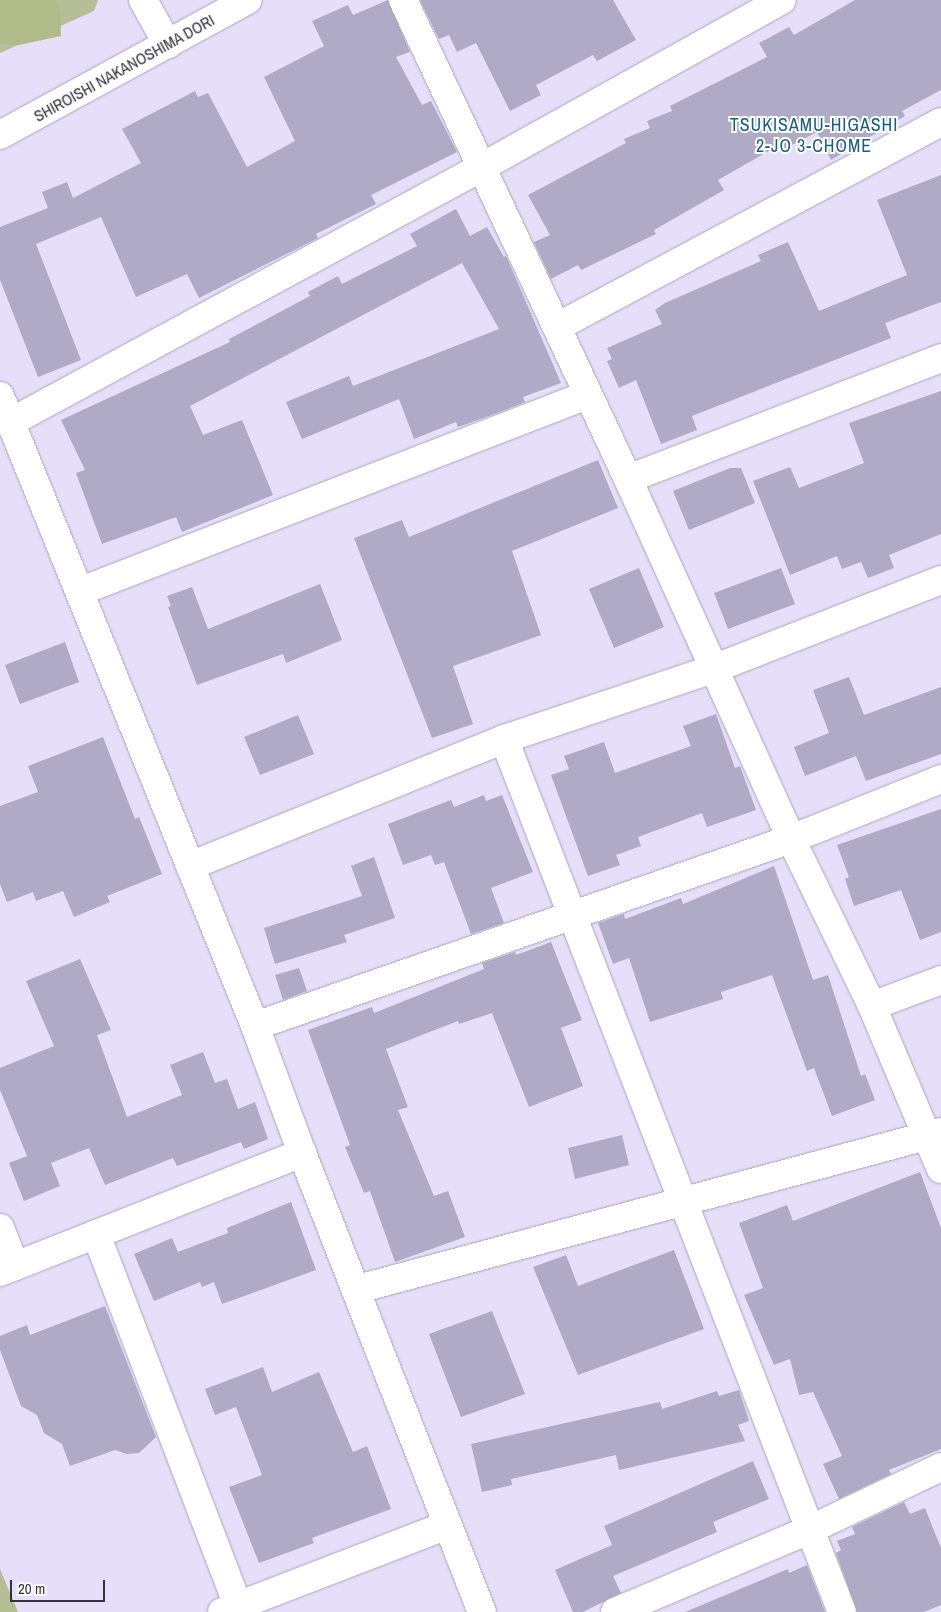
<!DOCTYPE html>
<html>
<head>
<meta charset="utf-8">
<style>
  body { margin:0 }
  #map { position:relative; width:941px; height:1612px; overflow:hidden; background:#e7defa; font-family:"Archivo Narrow",sans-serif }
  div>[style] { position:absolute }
  .green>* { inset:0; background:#b6be95 }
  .forest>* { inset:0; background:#b1bb89 }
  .building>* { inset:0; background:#afaac5 }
  .roads { filter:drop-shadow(0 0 1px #aca4be) drop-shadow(0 0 1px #aca4be) }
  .minor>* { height:28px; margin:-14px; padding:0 14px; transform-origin:14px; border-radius:14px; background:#fff }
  span { translate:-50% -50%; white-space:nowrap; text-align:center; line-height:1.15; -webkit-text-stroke:4px #fff; paint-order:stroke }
  .street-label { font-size:16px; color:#34313c }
  .neighbourhood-label { font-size:18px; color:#19607b; letter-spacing:1px }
  .scale { position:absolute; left:10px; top:1580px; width:95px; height:22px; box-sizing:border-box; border:2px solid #34313c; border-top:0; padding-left:6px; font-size:15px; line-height:18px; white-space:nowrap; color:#34313c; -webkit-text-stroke:4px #fff; paint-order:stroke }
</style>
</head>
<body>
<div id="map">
  <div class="green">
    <div style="clip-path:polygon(0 0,98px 0,94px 11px,0 53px)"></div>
    <div style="clip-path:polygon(0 1569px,18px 1612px,0 1612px)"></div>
  </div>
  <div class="forest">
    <div style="clip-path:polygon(0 0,55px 0,60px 11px,61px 36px,19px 45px,0 43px)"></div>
  </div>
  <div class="building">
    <div style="clip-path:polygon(388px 0,410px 52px,396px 57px,422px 105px,431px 101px,457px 152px,371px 195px,376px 204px,316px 234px,318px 238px,199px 298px,187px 274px,136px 297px,101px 217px,36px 244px,81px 360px,38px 377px,0 280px,0 227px,48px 208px,42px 192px,67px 182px,73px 198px,141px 163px,122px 129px,195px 91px,198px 97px,208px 93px,247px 167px,295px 141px,264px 77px,324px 46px,312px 21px,348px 5px,353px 15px)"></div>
    <div style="clip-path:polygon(420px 0,613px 0,636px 40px,597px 61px,593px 55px,536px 85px,541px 95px,510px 111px,476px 43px,457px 52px,449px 35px,439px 39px)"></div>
    <div style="clip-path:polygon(855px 0,941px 0,941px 90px,902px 111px,905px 116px,831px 160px,817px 132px,784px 149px,781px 144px,718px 180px,724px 190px,654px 230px,656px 234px,581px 270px,578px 265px,551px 279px,534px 242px,550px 235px,528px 195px,626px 143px,624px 139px,650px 128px,647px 121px,672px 111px,670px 106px,767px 57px,759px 43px,789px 27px,794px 35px)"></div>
    <div style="clip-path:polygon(941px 175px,941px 302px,885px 323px,891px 338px,692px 416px,697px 430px,661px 444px,636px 380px,619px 388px,607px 361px,612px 359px,607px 348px,662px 324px,655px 310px,665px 303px,761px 261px,758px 255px,788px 242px,819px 311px,907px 275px,877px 200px)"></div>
    <div style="clip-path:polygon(456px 209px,470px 236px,487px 227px,504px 257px,506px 256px,561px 383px,523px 397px,525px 402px,500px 412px,458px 427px,456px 422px,414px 439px,399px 399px,302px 439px,286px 402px,349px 376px,353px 386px,499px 329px,462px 263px,190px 406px,203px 435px,242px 420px,273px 495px,182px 532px,176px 517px,102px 544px,76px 473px,85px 470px,61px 420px,230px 342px,229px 339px,310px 296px,308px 292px,338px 276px,342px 284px,417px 246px,410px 234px)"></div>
    <div style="clip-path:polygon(941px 391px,941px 534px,889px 555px,894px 568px,868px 578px,861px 562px,842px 569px,837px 556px,790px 575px,753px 481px,790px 467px,799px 488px,864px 463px,849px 423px)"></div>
    <div style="clip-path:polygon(598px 460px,618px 508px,512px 551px,541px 635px,453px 666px,473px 724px,432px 738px,354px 538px,402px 520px,409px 537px)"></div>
    <div style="clip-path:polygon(730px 468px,741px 468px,755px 503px,689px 530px,673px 491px)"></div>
    <div style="clip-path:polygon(639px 568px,664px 627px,614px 648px,589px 589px)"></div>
    <div style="clip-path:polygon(781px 568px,795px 604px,728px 629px,714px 593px)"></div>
    <div style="clip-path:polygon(320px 584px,342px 640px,286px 663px,283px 654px,197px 685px,168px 607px,171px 606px,167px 596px,192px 587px,208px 629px)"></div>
    <div style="clip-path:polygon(65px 642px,79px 682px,20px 704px,5px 665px)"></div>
    <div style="clip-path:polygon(849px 677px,864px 715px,941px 687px,941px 754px,866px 781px,856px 756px,805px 776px,794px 747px,829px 733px,813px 690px)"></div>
    <div style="clip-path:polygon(716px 714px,735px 768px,740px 766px,756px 810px,707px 827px,702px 813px,657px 830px,638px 837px,641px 846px,616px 855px,620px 865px,588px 876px,551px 775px,569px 769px,564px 756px,604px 742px,615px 773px,691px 746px,683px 726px)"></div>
    <div style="clip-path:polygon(298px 715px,314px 754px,260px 775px,244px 737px)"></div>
    <div style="clip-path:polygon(103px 737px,135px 819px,139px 817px,162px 874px,107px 896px,110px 902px,74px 917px,63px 891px,36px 901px,33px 892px,7px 902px,0 884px,0 806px,38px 792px,28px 766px)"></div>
    <div style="clip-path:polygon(484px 795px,486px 801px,502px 795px,533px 872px,491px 888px,504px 923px,471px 934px,444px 862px,435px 865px,431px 855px,403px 865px,388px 824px,451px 800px,454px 807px)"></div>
    <div style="clip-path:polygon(941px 809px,941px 932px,920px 940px,901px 890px,854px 906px,845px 879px,849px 877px,837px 845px)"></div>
    <div style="clip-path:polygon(374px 857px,395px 918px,344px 935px,347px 942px,275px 964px,264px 928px,362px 896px,351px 866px)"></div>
    <div style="clip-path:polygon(774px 866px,813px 980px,828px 975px,861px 1076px,865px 1074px,875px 1100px,832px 1116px,814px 1068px,807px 1071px,772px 975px,721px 992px,723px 999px,650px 1022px,629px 958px,613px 964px,598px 923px,624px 914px,625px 919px,681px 898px,683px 904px)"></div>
    <div style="clip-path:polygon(551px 942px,582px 1020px,561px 1028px,583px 1086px,529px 1107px,492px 1013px,459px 1024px,458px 1021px,386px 1049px,408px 1107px,398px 1110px,434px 1196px,448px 1191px,465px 1237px,395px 1262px,370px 1191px,364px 1193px,345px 1147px,350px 1145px,308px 1030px,372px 1007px,374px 1013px,484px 969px,482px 963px,515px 952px,516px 955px)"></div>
    <div style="clip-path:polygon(80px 959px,111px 1030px,97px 1035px,127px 1117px,182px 1095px,170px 1065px,203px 1052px,215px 1083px,227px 1079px,238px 1109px,255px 1102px,268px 1139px,244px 1149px,241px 1142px,177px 1166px,173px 1158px,105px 1185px,89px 1148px,51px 1163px,60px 1186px,24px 1201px,9px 1163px,27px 1156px,0 1090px,0 1068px,54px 1046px,26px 981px)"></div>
    <div style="clip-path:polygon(299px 968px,307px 991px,283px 1000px,275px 975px)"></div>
    <div style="clip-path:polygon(622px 1135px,629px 1165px,575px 1179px,568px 1148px)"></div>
    <div style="clip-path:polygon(920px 1172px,941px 1228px,941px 1449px,889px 1470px,891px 1474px,839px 1499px,823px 1464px,842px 1456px,813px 1392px,799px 1395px,790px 1359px,774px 1365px,744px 1295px,763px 1288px,739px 1223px,787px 1205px,793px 1221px)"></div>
    <div style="clip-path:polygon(291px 1202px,316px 1270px,222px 1304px,214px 1282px,202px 1287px,200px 1282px,154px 1301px,134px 1254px,172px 1238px,178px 1252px,228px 1233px,227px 1228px)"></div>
    <div style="clip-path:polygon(674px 1250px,704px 1329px,578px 1375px,533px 1267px,566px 1255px,578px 1286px)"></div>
    <div style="clip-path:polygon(105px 1306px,156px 1437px,139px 1453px,127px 1454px,115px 1450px,70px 1466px,62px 1444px,44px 1433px,37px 1415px,21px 1406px,0 1350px,0 1336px,27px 1325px,30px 1335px)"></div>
    <div style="clip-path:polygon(492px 1311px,525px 1394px,461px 1417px,429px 1334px)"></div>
    <div style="clip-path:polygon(263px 1367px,272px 1392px,319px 1372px,353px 1452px,367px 1446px,391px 1509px,312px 1538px,314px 1543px,259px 1563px,229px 1487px,262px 1475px,236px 1407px,215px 1415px,205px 1389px)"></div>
    <div style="clip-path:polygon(739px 1390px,749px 1421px,738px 1425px,745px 1441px,619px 1470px,616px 1455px,511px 1479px,512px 1485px,482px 1492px,471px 1444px,660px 1402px,662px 1409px,717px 1391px,719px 1396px)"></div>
    <div style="clip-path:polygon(753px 1461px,769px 1499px,713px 1522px,717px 1532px,613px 1576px,621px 1593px,583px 1612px,573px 1612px,555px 1570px,612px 1545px,604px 1526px)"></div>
    <div style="clip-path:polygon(904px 1502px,910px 1514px,925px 1508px,941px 1548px,941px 1605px,924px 1612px,857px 1612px,836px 1553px,841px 1550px,837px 1541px,855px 1534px,852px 1527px)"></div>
    <div style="clip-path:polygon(807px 1565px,825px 1612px,685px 1612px,788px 1569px,789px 1573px)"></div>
  </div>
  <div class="roads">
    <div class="minor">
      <div style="left:143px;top:0;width:51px;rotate:60.9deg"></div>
      <div style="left:403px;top:0;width:529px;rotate:64.84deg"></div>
      <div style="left:628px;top:479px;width:395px;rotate:65.6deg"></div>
      <div style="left:791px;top:839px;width:186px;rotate:64.1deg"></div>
      <div style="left:872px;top:1006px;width:177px;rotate:67.1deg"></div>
      <div style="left:0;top:135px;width:282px;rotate:-28.6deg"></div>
      <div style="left:557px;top:327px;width:435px;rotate:-28.1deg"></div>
      <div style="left:0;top:396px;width:680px;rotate:67.96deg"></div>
      <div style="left:255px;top:1026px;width:135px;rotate:69.7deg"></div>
      <div style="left:302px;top:1153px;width:493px;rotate:68.6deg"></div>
      <div style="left:11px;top:422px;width:536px;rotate:-28.43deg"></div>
      <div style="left:482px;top:167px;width:343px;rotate:-29.1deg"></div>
      <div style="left:628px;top:479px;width:336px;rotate:-21.1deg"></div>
      <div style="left:81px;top:591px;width:543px;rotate:-21.17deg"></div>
      <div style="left:504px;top:739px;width:936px;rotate:68.84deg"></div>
      <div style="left:190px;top:866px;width:339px;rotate:-22deg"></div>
      <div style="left:504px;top:739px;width:220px;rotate:-18.5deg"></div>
      <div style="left:713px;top:669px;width:245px;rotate:-21.3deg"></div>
      <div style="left:872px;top:1006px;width:74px;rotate:-20.6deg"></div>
      <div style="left:255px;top:1026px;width:568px;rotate:-19.23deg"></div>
      <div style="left:791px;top:839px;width:162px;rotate:-21.8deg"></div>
      <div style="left:0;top:1228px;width:41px;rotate:68.5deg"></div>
      <div style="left:96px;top:1234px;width:404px;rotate:69.1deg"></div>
      <div style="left:0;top:1272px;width:325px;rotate:-21.5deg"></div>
      <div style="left:358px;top:1289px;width:604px;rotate:-15.07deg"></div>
      <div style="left:222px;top:1612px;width:242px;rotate:-21.1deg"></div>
      <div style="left:615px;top:1612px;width:211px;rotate:-22.9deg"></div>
      <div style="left:809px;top:1530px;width:146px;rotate:-25.5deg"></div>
    </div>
  </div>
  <div class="street-label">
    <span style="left:124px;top:68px;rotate:-29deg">SHIROISHI NAKANOSHIMA DORI</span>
  </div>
  <div class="neighbourhood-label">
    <span style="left:814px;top:136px">TSUKISAMU-HIGASHI<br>2-JO 3-CHOME</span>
  </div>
  <div class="scale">20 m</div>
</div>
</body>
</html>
